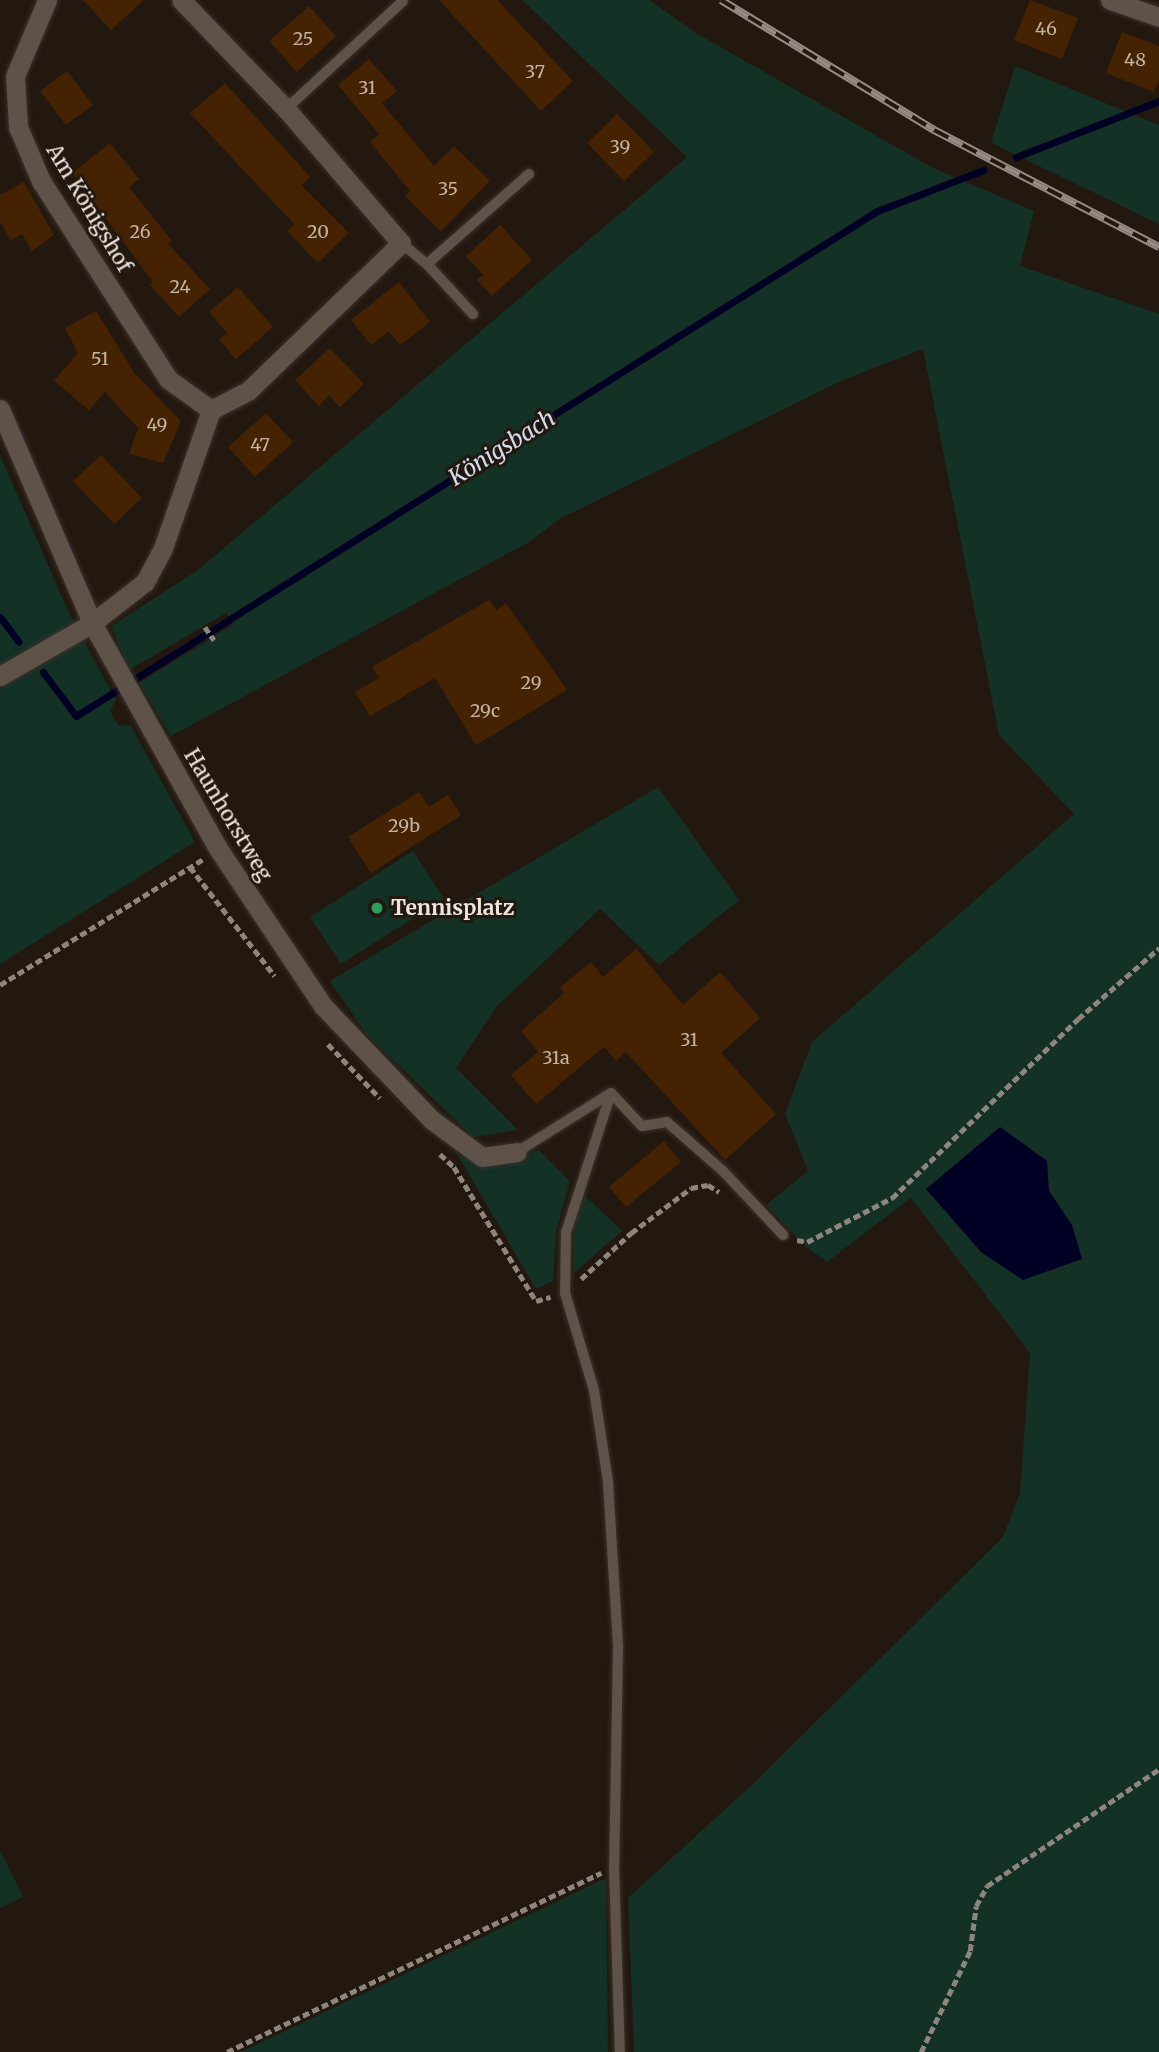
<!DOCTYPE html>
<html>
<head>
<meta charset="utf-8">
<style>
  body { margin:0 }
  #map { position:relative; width:1159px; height:2052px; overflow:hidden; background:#231810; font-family:Merriweather,serif }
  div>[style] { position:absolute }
  .green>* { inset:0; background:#133124 }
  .water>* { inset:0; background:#000024 }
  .stream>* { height:7px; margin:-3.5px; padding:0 3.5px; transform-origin:3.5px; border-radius:3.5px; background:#000024 }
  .building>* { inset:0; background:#452302 }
  .path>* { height:4.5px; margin-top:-2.25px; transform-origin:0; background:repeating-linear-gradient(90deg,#8f857f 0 7px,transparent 0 10.5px) }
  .roads { filter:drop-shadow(0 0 2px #39312d) drop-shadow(0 0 2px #39312d) }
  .service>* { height:10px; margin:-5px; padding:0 5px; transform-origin:5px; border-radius:5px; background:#5f5249 }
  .minor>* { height:19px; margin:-9.5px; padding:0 9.5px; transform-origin:9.5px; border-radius:9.5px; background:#5f5249 }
  .rail>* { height:8px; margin-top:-4px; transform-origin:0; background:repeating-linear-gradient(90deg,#231810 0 16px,#958b85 0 32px); box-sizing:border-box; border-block:2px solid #958b85 }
  .dots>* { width:19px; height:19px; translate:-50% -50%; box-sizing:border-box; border:4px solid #231810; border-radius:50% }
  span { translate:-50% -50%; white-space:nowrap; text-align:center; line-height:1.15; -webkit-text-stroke:6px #231810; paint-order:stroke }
  .number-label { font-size:18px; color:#c3b4a8 }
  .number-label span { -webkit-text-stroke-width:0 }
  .street-label { font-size:21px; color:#ede5df }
  .poi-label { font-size:21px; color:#ede5df; font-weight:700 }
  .left { translate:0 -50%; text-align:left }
  .water-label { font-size:23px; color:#d0dcef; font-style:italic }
</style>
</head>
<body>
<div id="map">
  <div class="green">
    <div style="clip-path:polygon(evenodd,522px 0,650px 0,694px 32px,933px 168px,1034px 211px,1020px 266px,1159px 314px,1159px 2052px,634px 2052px,628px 1898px,755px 1782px,1003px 1537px,1020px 1493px,1030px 1353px,911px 1198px,827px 1262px,805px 1246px,766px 1205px,808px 1171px,785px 1114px,812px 1042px,1074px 814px,999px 735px,923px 349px,843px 380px,559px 519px,529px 542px,171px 736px,139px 683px,234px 624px,226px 613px,129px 670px,111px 626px,198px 570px,687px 157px,522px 0,1049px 1191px,1072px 1225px,981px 1252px,967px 1234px,1049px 1191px)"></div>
    <div style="clip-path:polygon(1015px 66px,1159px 125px,1159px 224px,991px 143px)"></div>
    <div style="clip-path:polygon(0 455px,69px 613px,116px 700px,110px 711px,118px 725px,131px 726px,195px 842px,0 964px)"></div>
    <div style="clip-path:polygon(658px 787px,739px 900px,659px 965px,600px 909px,497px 1006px,456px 1068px,518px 1130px,473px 1137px,366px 1034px,330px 981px)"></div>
    <div style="clip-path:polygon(413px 851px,444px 899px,341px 964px,310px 917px)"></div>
    <div style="clip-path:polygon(539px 1150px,570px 1181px,556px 1232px,553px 1281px,536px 1289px,457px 1154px,495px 1166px)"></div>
    <div style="clip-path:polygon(582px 1193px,622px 1231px,574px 1273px,573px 1229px)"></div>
    <div style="clip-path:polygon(0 1850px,23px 1897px,0 1908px)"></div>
    <div style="clip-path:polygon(606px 1878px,608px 2052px,241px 2052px)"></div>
  </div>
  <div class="water">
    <div style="clip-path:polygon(1000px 1127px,1047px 1161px,1049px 1191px,1072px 1225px,1082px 1259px,1023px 1280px,981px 1252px,926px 1189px)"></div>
  </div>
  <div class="stream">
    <div style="left:1016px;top:157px;width:154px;rotate:-21.4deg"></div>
    <div style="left:0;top:617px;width:31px;rotate:53deg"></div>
    <div style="left:43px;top:672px;width:55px;rotate:53.1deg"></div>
    <div style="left:76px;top:716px;width:947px;rotate:-32.23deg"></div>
    <div style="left:877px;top:211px;width:114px;rotate:-21.1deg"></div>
  </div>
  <div class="building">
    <div style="clip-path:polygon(83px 0,144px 0,111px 30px)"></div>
    <div style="clip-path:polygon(439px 0,497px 0,573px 81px,541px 111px)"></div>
    <div style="clip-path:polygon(1030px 0,1078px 18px,1062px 59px,1014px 40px)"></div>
    <div style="clip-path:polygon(309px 6px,336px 36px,297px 72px,269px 41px)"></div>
    <div style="clip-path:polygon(1122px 32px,1159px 46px,1159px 80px,1154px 92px,1106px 73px)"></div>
    <div style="clip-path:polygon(369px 59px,397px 91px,382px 103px,434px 166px,454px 146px,490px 181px,441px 231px,405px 196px,410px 191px,370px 142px,379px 134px,338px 85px)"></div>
    <div style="clip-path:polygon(67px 71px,93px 105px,66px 125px,40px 91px)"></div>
    <div style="clip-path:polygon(225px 83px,310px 177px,301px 185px,349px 233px,318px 263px,287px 231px,294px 224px,190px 113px)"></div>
    <div style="clip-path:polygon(617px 114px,654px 152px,624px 181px,587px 143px)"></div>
    <div style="clip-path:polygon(110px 143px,139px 179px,129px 187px,172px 241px,168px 244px,210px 289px,179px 317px,150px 285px,153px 282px,72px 173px)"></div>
    <div style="clip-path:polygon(24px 182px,54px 235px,32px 251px,22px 234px,11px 240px,0 222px,0 195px)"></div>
    <div style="clip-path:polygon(500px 225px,532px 260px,492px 296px,477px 280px,483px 275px,466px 256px)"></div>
    <div style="clip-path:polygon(399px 282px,430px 322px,400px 345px,389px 331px,371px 345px,351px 320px)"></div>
    <div style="clip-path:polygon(238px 287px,273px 327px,236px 359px,219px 340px,227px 333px,209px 312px)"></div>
    <div style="clip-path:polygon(96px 311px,135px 374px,181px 421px,163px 463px,129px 454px,138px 428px,105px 392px,89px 410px,54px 381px,78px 353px,65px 328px)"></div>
    <div style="clip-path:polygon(330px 348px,364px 384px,340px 407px,329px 395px,319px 406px,295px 380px)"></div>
    <div style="clip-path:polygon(266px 413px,293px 442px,255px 477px,228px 447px)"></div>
    <div style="clip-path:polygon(101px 455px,142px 498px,114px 524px,73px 481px)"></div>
    <div style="clip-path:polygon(489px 600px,496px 610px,506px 603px,567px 690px,476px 745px,435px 678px,370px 716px,355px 692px,379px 678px,372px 667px)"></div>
    <div style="clip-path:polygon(419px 792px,429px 807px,448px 795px,461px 815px,371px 873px,348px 837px)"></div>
    <div style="clip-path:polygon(636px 949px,683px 1005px,720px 972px,760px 1018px,721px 1053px,776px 1114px,725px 1160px,626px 1052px,616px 1061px,604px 1047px,536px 1104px,511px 1075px,538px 1052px,521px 1031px,564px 993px,560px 987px,591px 962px,603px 977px)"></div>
    <div style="clip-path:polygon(664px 1141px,681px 1162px,626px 1207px,609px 1187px)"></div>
  </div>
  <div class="path">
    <div style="left:205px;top:627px;width:16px;rotate:55deg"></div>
    <div style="left:190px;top:867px;width:138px;rotate:52.1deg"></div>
    <div style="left:0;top:985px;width:239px;rotate:-31.8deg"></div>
    <div style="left:328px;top:1044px;width:75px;rotate:46.1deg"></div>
    <div style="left:440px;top:1154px;width:19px;rotate:43deg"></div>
    <div style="left:454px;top:1167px;width:157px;rotate:58.5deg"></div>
    <div style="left:536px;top:1301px;width:15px;rotate:-16deg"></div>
    <div style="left:797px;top:1240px;width:10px;rotate:11deg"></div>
    <div style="left:807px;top:1242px;width:96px;rotate:-27.4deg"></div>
    <div style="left:892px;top:1198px;width:258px;rotate:-43.9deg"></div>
    <div style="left:1078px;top:1019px;width:108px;rotate:-41.2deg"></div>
    <div style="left:581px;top:1279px;width:68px;rotate:-42.6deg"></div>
    <div style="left:631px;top:1233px;width:75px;rotate:-36.9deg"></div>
    <div style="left:691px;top:1188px;width:17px;rotate:-10deg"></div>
    <div style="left:708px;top:1185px;width:13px;rotate:32deg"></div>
    <div style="left:227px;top:2052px;width:415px;rotate:-25.6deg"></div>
    <div style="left:921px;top:2052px;width:112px;rotate:-64.1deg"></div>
    <div style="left:970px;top:1951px;width:45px;rotate:-82.4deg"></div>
    <div style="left:976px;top:1906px;width:23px;rotate:-61deg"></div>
    <div style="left:987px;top:1886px;width:208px;rotate:-34.2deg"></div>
  </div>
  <div class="roads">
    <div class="service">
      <div style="left:286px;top:109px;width:159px;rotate:-42.7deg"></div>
      <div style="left:401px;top:243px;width:33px;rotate:39deg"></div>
      <div style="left:427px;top:264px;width:136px;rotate:-41.4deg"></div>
      <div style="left:427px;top:264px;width:68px;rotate:47.4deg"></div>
      <div style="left:611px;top:1093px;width:146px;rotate:107.9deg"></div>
      <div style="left:566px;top:1232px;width:61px;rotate:90.9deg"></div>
      <div style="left:565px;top:1293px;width:101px;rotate:73.4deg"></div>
      <div style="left:594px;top:1390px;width:93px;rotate:81.3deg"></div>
      <div style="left:608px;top:1482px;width:165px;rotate:86.5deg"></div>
      <div style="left:618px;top:1647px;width:219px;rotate:91deg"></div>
      <div style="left:614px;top:1866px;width:186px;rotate:88.2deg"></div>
      <div style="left:517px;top:1152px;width:111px;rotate:-32.1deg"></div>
      <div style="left:611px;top:1093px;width:45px;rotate:46.8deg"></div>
      <div style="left:642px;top:1126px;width:25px;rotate:-9deg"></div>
      <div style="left:667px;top:1122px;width:74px;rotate:41.2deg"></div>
      <div style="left:723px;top:1171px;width:88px;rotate:46.8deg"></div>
    </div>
    <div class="minor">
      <div style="left:47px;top:0;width:82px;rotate:112.8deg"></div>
      <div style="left:15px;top:76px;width:51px;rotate:86.6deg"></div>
      <div style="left:18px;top:127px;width:59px;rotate:66.9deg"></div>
      <div style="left:41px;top:181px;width:235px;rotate:57.3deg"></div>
      <div style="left:168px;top:379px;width:53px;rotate:35.8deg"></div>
      <div style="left:1110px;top:0;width:52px;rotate:19.1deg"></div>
      <div style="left:0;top:409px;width:233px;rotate:66.7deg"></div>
      <div style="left:92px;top:623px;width:260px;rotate:60.8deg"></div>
      <div style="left:219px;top:850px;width:187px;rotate:56.3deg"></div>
      <div style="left:323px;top:1006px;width:158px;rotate:46.3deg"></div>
      <div style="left:432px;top:1120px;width:62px;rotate:36.5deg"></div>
      <div style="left:482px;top:1157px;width:35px;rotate:-8deg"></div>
      <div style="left:0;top:676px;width:106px;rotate:-29.9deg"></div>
      <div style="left:92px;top:623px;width:67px;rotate:-37.7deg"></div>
      <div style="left:145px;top:582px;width:38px;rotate:-62deg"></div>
      <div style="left:163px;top:548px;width:146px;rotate:-70.8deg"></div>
      <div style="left:211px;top:410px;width:42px;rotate:-27.2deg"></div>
      <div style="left:248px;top:391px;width:213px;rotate:-44deg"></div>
      <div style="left:401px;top:243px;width:177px;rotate:-130.6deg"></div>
      <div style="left:286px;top:109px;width:151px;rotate:-133.9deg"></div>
    </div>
  </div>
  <div class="rail">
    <div style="left:721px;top:0;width:250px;rotate:31.4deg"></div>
    <div style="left:934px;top:130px;width:254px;rotate:27.5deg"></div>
  </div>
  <div class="dots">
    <div style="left:377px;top:908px;background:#2e9e5b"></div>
  </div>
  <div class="number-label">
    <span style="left:1046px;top:29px">46</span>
    <span style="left:303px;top:39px">25</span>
    <span style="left:1135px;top:60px">48</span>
    <span style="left:535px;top:72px">37</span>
    <span style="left:367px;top:88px">31</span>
    <span style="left:620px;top:147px">39</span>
    <span style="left:448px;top:189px">35</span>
    <span style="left:140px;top:232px">26</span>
    <span style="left:318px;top:232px">20</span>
    <span style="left:180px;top:287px">24</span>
    <span style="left:100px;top:359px">51</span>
    <span style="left:157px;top:425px">49</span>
    <span style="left:260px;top:445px">47</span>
    <span style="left:531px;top:683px">29</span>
    <span style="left:485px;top:711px">29c</span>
    <span style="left:404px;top:826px">29b</span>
    <span style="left:689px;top:1040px">31</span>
    <span style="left:556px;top:1058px">31a</span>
  </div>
  <div class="street-label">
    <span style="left:89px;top:208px;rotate:59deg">Am Königshof</span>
    <span style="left:228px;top:815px;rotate:59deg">Haunhorstweg</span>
  </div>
  <div class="poi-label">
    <span class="left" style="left:391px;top:908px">Tennisplatz</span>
  </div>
  <div class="water-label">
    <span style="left:502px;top:448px;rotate:-32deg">Königsbach</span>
  </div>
</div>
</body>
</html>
